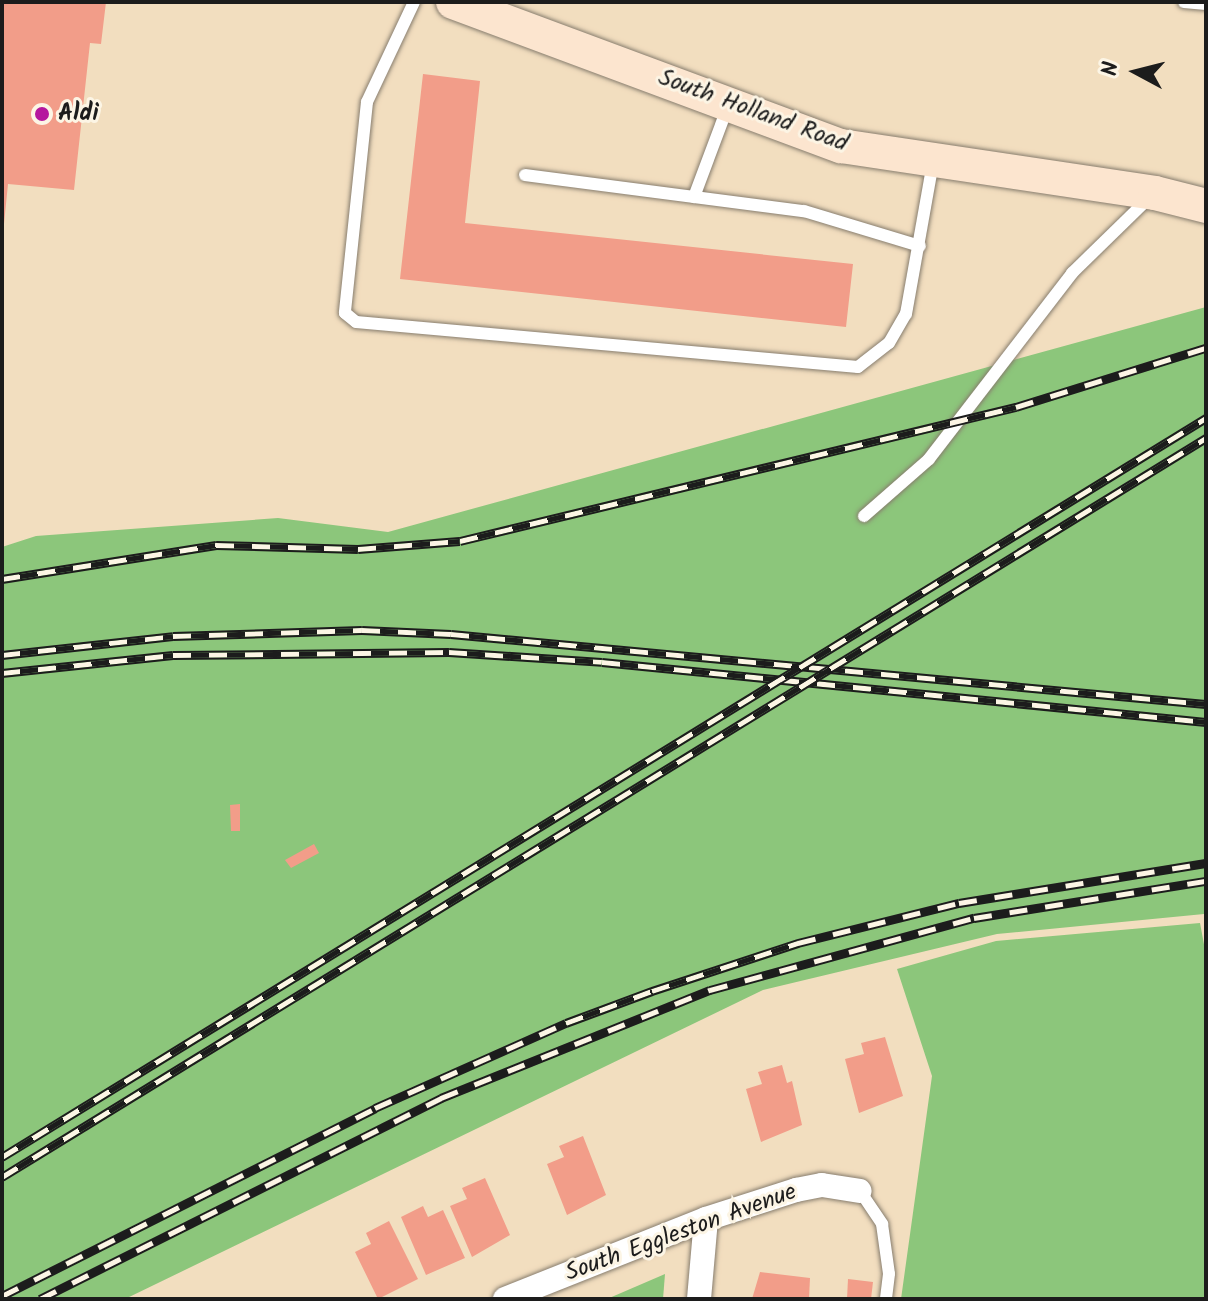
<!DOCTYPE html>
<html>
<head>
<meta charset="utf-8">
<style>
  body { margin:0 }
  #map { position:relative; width:1208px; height:1301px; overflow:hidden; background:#f2debf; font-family:Kalam,sans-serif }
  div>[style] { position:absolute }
  .green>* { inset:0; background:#8cc67b }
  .building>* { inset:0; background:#f29d89 }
  .roads { filter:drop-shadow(0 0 2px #877d6e) drop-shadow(0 0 2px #877d6e) }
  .service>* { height:12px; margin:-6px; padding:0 6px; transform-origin:6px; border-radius:6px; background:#fff }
  .minor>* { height:24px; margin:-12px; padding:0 12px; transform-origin:12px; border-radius:12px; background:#fff }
  .secondary>* { height:34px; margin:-17px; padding:0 17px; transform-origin:17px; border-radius:17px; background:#fce5cf }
  .rail>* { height:9px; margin-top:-4.5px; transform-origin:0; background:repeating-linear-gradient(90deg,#fcf5e5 0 18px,#1c1c1c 0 36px); box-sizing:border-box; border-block:2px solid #1c1c1c }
  .dots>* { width:22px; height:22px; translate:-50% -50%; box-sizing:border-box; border:4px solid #fcf5e5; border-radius:50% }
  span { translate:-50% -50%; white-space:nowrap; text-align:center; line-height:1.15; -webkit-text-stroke:6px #fcf5e5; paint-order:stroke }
  .street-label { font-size:24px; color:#1c1c1c }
  .poi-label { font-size:24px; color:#1c1c1c; font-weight:700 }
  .left { translate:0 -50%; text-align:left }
  .frame { position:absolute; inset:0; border:4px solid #1c1c1c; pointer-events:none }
  .north { position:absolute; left:1096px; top:32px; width:80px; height:80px; -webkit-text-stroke:6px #fcf5e5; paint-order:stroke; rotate:277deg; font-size:22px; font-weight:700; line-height:32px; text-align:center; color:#1c1c1c }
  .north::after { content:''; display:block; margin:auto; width:28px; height:36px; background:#1c1c1c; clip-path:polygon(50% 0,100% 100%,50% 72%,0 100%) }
</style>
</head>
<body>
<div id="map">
  <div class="green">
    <div style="clip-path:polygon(1206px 307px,1206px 918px,1204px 914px,997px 934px,763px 990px,125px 1299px,2px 1299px,2px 547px,36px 536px,278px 518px,388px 532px)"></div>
    <div style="clip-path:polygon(1200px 923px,1206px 955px,1206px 1299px,901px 1299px,932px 1076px,897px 969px,996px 941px)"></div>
    <div style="clip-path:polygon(665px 1274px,663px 1299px,607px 1299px)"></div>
  </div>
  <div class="building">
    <div style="clip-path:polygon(2px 2px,106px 2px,101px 44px,90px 43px,74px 190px,8px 184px,4px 224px)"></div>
    <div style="clip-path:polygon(423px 74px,480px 81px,465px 223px,853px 264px,846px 327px,400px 279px)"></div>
    <div style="clip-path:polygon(240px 804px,240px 831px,231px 831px,230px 805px)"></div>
    <div style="clip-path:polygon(314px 844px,319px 853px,291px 868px,285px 860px)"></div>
    <div style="clip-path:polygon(885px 1037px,903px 1096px,859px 1113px,845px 1059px,864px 1054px,861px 1043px)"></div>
    <div style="clip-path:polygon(782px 1065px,787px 1083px,792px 1081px,802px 1125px,761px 1142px,746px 1089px,762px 1084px,758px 1072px)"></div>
    <div style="clip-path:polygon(583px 1136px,606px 1195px,567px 1215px,547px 1164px,564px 1157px,559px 1146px)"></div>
    <div style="clip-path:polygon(485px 1178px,510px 1235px,472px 1257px,450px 1206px,467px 1199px,462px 1188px)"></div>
    <div style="clip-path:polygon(423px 1206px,428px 1217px,443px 1210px,465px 1258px,426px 1275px,401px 1217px)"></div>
    <div style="clip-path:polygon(389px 1221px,418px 1279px,378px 1299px,355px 1252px,371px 1244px,366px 1233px)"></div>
    <div style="clip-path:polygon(760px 1272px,810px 1278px,809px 1299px,752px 1299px)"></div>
    <div style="clip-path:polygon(848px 1279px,873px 1282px,871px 1299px,847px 1299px)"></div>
  </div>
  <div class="roads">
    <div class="service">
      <div style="left:414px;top:2px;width:110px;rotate:115.2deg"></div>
      <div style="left:367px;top:102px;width:212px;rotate:96deg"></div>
      <div style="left:345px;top:313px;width:14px;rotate:39deg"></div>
      <div style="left:356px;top:322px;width:504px;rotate:5.12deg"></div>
      <div style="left:858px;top:367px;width:39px;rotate:-38deg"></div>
      <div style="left:889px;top:343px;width:34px;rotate:-60deg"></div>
      <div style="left:906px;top:314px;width:154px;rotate:-79.9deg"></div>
      <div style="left:1184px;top:2px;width:22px;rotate:5deg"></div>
      <div style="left:525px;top:175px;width:281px;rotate:7.4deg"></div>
      <div style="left:804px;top:211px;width:121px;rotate:16.8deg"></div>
      <div style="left:694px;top:197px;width:97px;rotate:-69.5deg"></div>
      <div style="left:864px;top:516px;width:86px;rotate:-41.2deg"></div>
      <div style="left:929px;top:459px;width:235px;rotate:-52.4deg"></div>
      <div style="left:1072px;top:273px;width:109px;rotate:-44.3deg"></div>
      <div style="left:860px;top:1191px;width:40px;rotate:56deg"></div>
      <div style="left:882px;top:1224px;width:50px;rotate:82deg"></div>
      <div style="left:889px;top:1274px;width:25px;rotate:97deg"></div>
    </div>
    <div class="minor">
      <div style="left:505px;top:1299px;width:216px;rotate:-21.7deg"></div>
      <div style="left:706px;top:1219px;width:95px;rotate:-17.9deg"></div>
      <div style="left:796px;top:1190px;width:26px;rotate:-11deg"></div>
      <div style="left:822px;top:1185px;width:38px;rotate:9deg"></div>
      <div style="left:699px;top:1299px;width:80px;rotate:-85deg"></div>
    </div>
    <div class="secondary">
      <div style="left:453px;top:2px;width:414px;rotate:20.4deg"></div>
      <div style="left:841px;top:146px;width:317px;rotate:8.5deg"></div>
      <div style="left:1155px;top:193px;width:53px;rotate:14.3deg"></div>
    </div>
  </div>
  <div class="rail">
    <div style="left:2px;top:579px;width:217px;rotate:-9deg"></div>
    <div style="left:216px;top:545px;width:142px;rotate:1.6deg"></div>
    <div style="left:358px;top:549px;width:102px;rotate:-4.5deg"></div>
    <div style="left:460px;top:541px;width:572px;rotate:-13.55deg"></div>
    <div style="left:1016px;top:407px;width:199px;rotate:-17.3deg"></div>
    <div style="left:2px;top:655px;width:172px;rotate:-6.3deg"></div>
    <div style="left:173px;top:636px;width:189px;rotate:-1.8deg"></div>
    <div style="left:362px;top:630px;width:89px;rotate:2.6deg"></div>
    <div style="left:451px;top:634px;width:758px;rotate:5.3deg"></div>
    <div style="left:2px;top:673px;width:172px;rotate:-6deg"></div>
    <div style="left:173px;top:655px;width:276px;rotate:-0.6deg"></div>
    <div style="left:449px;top:652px;width:153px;rotate:3.7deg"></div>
    <div style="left:602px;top:662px;width:607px;rotate:5.67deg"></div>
    <div style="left:2px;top:1157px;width:1413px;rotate:-31.54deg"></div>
    <div style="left:2px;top:1177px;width:1413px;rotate:-31.54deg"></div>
    <div style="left:2px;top:1296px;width:418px;rotate:-26.7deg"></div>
    <div style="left:375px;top:1108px;width:209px;rotate:-24deg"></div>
    <div style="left:566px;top:1023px;width:92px;rotate:-20.4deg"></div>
    <div style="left:652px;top:991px;width:154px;rotate:-18.2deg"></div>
    <div style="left:798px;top:943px;width:166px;rotate:-14deg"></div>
    <div style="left:959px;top:903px;width:250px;rotate:-9.2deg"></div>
    <div style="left:40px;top:1299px;width:449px;rotate:-26.6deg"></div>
    <div style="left:441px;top:1098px;width:290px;rotate:-21.9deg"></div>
    <div style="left:710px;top:990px;width:274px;rotate:-15.3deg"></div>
    <div style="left:974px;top:918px;width:235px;rotate:-9.1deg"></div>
  </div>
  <div class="dots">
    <div style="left:42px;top:114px;background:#b5179e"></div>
  </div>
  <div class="street-label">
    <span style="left:753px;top:111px;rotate:20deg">South Holland Road</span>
    <span style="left:681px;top:1233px;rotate:-20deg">South Eggleston Avenue</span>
  </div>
  <div class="poi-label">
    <span class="left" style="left:58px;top:114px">Aldi</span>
  </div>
  <div class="frame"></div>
  <div class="north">N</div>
</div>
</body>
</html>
